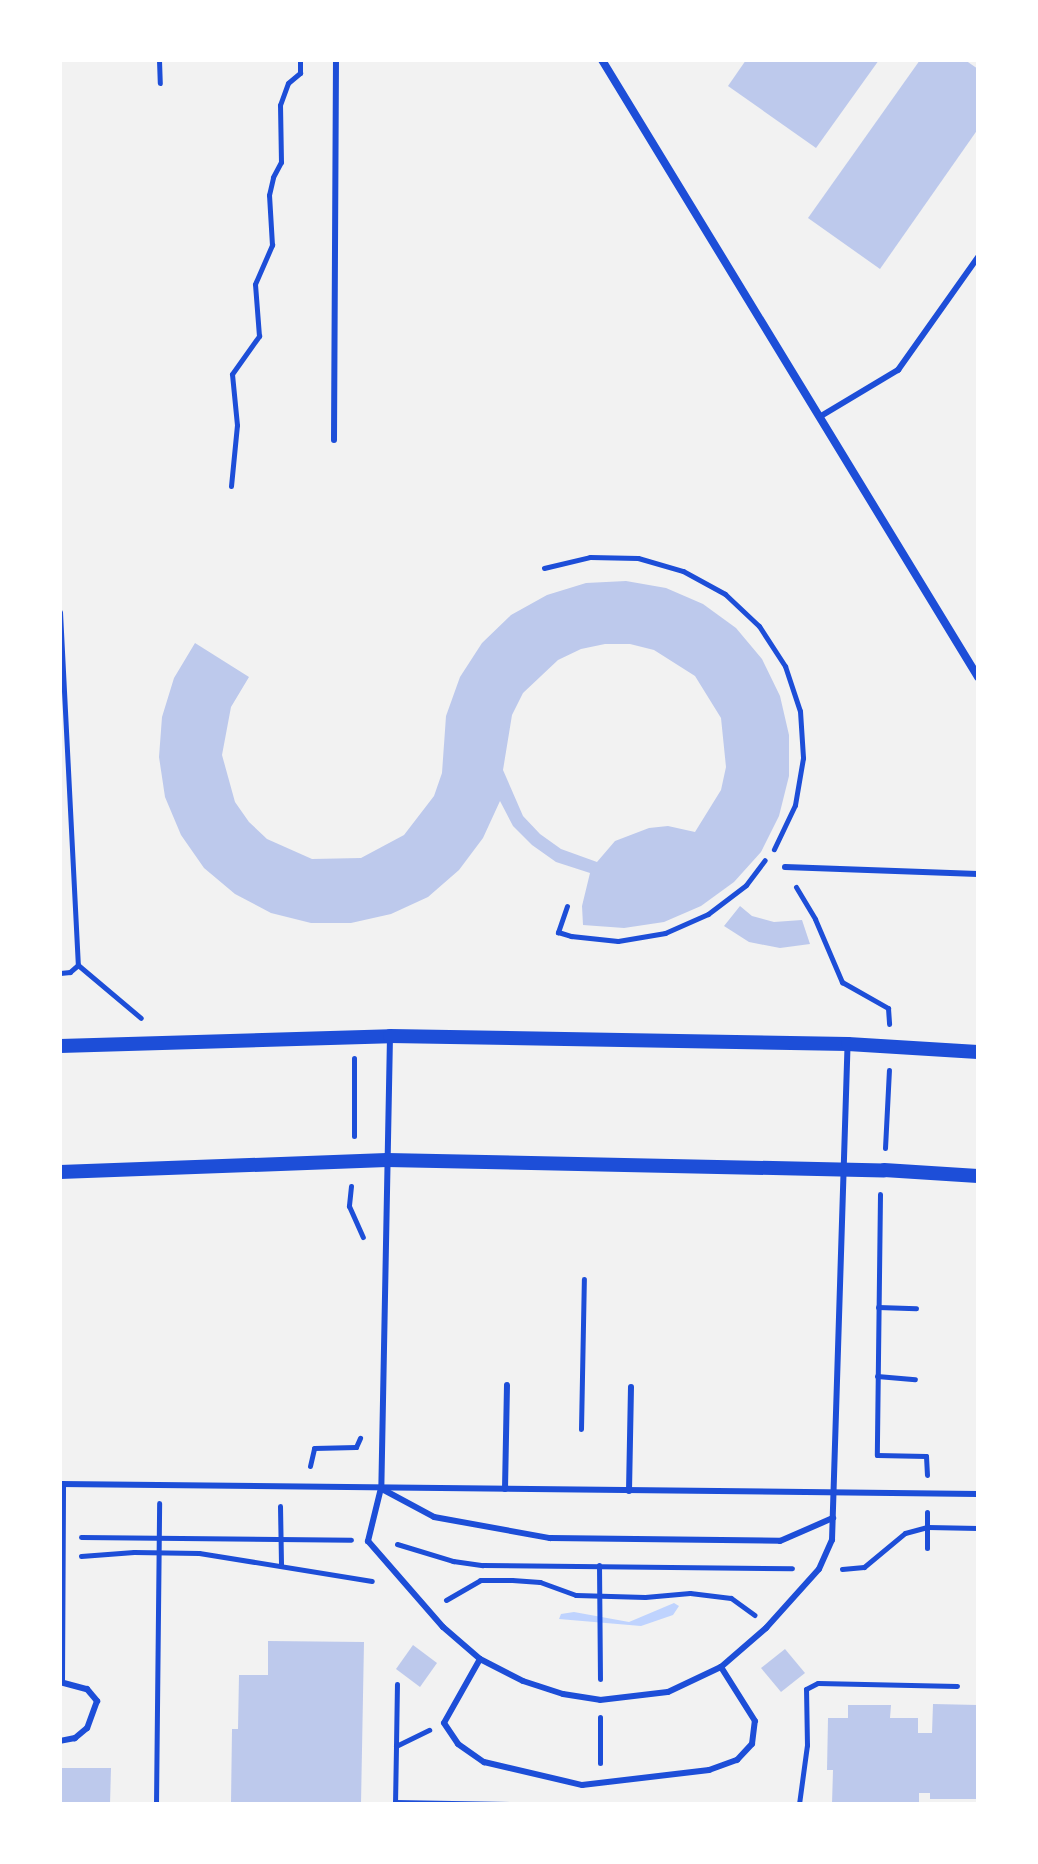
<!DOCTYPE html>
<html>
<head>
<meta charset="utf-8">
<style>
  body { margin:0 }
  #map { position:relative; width:1038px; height:1864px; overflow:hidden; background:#f2f2f2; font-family:Bitter,serif }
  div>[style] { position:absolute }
  .water>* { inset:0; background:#bfd3fe }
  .building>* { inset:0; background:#bdc9ec }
  .path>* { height:5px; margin:-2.5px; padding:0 2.5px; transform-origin:2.5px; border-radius:2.5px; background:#1d4ed8 }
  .service>* { height:6px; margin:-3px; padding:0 3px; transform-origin:3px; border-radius:3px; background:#1d4ed8 }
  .minor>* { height:8px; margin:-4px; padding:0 4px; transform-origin:4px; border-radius:4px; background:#1d4ed8 }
  .tertiary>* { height:14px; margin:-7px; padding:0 7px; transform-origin:7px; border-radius:7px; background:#1d4ed8 }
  span { translate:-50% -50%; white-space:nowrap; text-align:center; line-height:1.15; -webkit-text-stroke:6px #fff; paint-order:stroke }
  .frame { position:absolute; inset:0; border:62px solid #fff; pointer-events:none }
</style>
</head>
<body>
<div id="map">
  <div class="water">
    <div style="clip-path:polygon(674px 1603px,679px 1606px,673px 1615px,641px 1626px,559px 1619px,561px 1614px,574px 1612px,629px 1622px)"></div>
  </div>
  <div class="building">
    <div style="clip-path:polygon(746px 60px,879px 60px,816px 148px,728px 86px)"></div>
    <div style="clip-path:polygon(920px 60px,965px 60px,978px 69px,978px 129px,880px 269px,808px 218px)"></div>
    <div style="clip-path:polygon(evenodd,626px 581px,666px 588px,703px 604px,736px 628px,762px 659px,780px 696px,789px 735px,789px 776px,779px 816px,761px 852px,734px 882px,701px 906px,664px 922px,624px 928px,583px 925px,582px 906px,590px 873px,556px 862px,532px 845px,513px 826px,500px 801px,483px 838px,459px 870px,428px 897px,391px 914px,351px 923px,311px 923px,271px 913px,235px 894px,204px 868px,181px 835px,165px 797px,159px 757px,162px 717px,174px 678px,195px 643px,249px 677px,231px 707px,222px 755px,235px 802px,249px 822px,267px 839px,312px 859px,361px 858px,404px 835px,434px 796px,442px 773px,446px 716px,460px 677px,482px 643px,511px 615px,547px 595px,586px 583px,626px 581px,605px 644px,630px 644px,654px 650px,695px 676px,721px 718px,726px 767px,721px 790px,695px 832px,668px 826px,649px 828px,615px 841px,597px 862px,561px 849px,540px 834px,523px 816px,503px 770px,512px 715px,523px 693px,558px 660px,581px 649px,605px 644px)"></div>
    <div style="clip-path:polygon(740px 906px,752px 916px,774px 922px,802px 920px,810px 944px,780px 948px,749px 942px,724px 926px)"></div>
    <div style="clip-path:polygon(268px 1641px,364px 1642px,361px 1804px,231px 1803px,232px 1729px,238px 1729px,239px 1675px,268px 1675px)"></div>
    <div style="clip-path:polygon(413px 1645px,437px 1663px,420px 1687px,396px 1669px)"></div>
    <div style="clip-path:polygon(785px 1649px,805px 1673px,781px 1692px,761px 1668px)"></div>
    <div style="clip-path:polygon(933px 1704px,978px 1705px,978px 1799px,930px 1799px,930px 1793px,919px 1793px,919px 1804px,832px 1804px,833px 1770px,827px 1770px,828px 1718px,848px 1718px,848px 1705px,891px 1705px,890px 1718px,918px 1718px,918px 1733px,932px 1733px)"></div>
    <div style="clip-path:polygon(60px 1768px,111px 1768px,110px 1804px,60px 1804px)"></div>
  </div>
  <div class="path">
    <div style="left:159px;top:60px;width:23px;rotate:88deg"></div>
    <div style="left:231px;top:486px;width:61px;rotate:-84.4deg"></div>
    <div style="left:237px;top:425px;width:51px;rotate:-95.6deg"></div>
    <div style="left:232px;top:374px;width:47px;rotate:-54.6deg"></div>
    <div style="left:259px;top:336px;width:52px;rotate:-94.4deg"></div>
    <div style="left:255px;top:284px;width:43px;rotate:-66.4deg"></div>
    <div style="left:272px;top:245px;width:50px;rotate:-93.4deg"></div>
    <div style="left:269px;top:195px;width:18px;rotate:-77deg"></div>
    <div style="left:273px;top:177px;width:17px;rotate:-62deg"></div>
    <div style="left:281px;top:162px;width:57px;rotate:-91deg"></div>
    <div style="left:280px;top:105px;width:23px;rotate:-70deg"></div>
    <div style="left:288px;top:83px;width:16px;rotate:-40deg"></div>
    <div style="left:300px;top:73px;width:13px;rotate:-90deg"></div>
    <div style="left:544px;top:568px;width:47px;rotate:-13.4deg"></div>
    <div style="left:590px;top:557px;width:48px;rotate:1.2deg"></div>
    <div style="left:638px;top:558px;width:47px;rotate:16.1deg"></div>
    <div style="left:683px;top:571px;width:48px;rotate:28.7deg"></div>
    <div style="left:725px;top:594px;width:47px;rotate:43.3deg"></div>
    <div style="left:759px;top:626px;width:48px;rotate:57deg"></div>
    <div style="left:785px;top:666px;width:47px;rotate:71.6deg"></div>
    <div style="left:800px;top:711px;width:47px;rotate:86.3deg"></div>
    <div style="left:803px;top:758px;width:48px;rotate:99.7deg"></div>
    <div style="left:795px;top:805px;width:49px;rotate:115.5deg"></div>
    <div style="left:60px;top:612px;width:353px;rotate:87.1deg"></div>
    <div style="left:78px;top:965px;width:11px;rotate:139deg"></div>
    <div style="left:70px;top:972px;width:10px;rotate:174deg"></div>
    <div style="left:796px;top:887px;width:37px;rotate:59deg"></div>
    <div style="left:815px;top:919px;width:69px;rotate:66.8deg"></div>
    <div style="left:842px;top:982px;width:53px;rotate:29.5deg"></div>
    <div style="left:888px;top:1008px;width:16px;rotate:86deg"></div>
    <div style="left:567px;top:906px;width:28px;rotate:109deg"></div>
    <div style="left:558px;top:932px;width:14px;rotate:17deg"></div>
    <div style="left:571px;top:936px;width:47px;rotate:6.1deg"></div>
    <div style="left:618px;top:941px;width:48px;rotate:-9.7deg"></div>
    <div style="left:665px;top:933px;width:47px;rotate:-23.8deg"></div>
    <div style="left:708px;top:914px;width:48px;rotate:-37.3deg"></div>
    <div style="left:746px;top:885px;width:31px;rotate:-53deg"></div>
    <div style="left:78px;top:965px;width:82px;rotate:40.1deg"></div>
    <div style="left:354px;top:1136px;width:78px;rotate:-90deg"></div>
    <div style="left:885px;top:1148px;width:78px;rotate:-87.1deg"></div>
    <div style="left:351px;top:1186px;width:20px;rotate:96deg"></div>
    <div style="left:349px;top:1206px;width:34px;rotate:66deg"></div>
    <div style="left:880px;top:1194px;width:261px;rotate:90.7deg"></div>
    <div style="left:877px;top:1455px;width:49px;rotate:1.2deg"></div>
    <div style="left:926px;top:1456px;width:19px;rotate:87deg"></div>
    <div style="left:878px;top:1307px;width:38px;rotate:2deg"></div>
    <div style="left:877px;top:1376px;width:38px;rotate:5deg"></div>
    <div style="left:581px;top:1429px;width:150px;rotate:-88.9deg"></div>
    <div style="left:310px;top:1466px;width:18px;rotate:-77deg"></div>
    <div style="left:314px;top:1448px;width:42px;rotate:-1.4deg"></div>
    <div style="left:356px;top:1447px;width:10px;rotate:-66deg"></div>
    <div style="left:280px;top:1506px;width:59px;rotate:89deg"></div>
    <div style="left:81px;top:1537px;width:270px;rotate:0.6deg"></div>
    <div style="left:397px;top:1544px;width:59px;rotate:16.9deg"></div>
    <div style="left:453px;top:1561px;width:30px;rotate:8deg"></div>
    <div style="left:483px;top:1565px;width:309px;rotate:0.6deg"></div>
    <div style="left:927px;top:1548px;width:36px;rotate:-90deg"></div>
    <div style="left:81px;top:1556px;width:53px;rotate:-4.3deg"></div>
    <div style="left:134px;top:1552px;width:65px;rotate:0.9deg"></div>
    <div style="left:199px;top:1553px;width:175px;rotate:9.2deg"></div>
    <div style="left:599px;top:1565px;width:114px;rotate:89.5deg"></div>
    <div style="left:842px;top:1569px;width:22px;rotate:-5deg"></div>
    <div style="left:864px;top:1567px;width:53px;rotate:-39.7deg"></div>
    <div style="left:905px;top:1533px;width:24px;rotate:-15deg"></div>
    <div style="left:928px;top:1527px;width:50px;rotate:1.1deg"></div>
    <div style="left:446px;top:1600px;width:39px;rotate:-30deg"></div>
    <div style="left:480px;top:1580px;width:32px"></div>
    <div style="left:512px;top:1580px;width:28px;rotate:4deg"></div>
    <div style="left:540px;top:1582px;width:38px;rotate:20deg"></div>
    <div style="left:576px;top:1595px;width:69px;rotate:1.7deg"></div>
    <div style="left:645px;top:1597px;width:45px;rotate:-5.1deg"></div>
    <div style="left:690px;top:1593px;width:41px;rotate:7deg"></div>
    <div style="left:731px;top:1598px;width:29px;rotate:36deg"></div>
    <div style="left:600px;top:1717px;width:46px;rotate:90deg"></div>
    <div style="left:396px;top:1746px;width:62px;rotate:-89.1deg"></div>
    <div style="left:395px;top:1802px;width:119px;rotate:1deg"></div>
    <div style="left:156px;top:1804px;width:301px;rotate:-89.4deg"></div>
    <div style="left:395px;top:1804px;width:58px;rotate:-89deg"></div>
    <div style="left:396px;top:1746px;width:37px;rotate:-26deg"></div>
    <div style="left:799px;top:1804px;width:60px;rotate:-82.3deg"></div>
    <div style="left:807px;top:1745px;width:56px;rotate:-91deg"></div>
    <div style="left:806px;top:1689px;width:13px;rotate:-27deg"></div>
    <div style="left:818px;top:1683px;width:139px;rotate:1.2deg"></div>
  </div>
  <div class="service">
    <div style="left:821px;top:416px;width:90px;rotate:-30.9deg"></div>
    <div style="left:898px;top:370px;width:138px;rotate:-54.7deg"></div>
    <div style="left:334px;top:440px;width:380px;rotate:-89.7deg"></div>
    <div style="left:785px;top:867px;width:193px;rotate:2.1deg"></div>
    <div style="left:390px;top:1036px;width:452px;rotate:91.1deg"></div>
    <div style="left:381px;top:1488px;width:55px;rotate:103.8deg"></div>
    <div style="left:368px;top:1541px;width:114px;rotate:48.9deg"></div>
    <div style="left:443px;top:1627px;width:49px;rotate:40.9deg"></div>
    <div style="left:480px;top:1659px;width:48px;rotate:27.1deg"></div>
    <div style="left:523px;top:1681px;width:42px;rotate:18deg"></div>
    <div style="left:563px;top:1694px;width:37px;rotate:9deg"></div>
    <div style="left:600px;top:1700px;width:68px;rotate:-6.7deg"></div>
    <div style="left:668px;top:1692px;width:59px;rotate:-25.3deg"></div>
    <div style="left:721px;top:1667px;width:60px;rotate:-40.9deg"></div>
    <div style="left:766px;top:1628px;width:79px;rotate:-48.1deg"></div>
    <div style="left:819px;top:1569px;width:32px;rotate:-66deg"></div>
    <div style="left:832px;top:1540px;width:496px;rotate:-88.2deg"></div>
    <div style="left:60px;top:1484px;width:918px;rotate:0.62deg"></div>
    <div style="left:382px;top:1489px;width:59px;rotate:28.3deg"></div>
    <div style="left:434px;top:1517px;width:118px;rotate:10.3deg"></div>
    <div style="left:550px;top:1538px;width:230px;rotate:0.7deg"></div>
    <div style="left:780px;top:1541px;width:58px;rotate:-23.5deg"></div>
    <div style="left:505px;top:1489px;width:104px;rotate:-88.9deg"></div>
    <div style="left:629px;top:1491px;width:104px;rotate:-88.9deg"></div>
    <div style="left:480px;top:1659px;width:73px;rotate:119.4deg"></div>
    <div style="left:444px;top:1723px;width:25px;rotate:56deg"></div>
    <div style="left:458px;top:1744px;width:32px;rotate:35deg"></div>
    <div style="left:484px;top:1762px;width:101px;rotate:13.2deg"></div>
    <div style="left:582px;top:1785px;width:128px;rotate:-6.7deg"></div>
    <div style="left:709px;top:1770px;width:30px;rotate:-20deg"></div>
    <div style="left:737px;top:1760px;width:22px;rotate:-47deg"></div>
    <div style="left:752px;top:1744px;width:23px;rotate:-83deg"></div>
    <div style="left:755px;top:1721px;width:64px;rotate:-122.2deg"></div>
    <div style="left:60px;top:1682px;width:28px;rotate:15deg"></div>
    <div style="left:87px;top:1689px;width:16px;rotate:50deg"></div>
    <div style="left:97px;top:1701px;width:29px;rotate:110deg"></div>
    <div style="left:87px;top:1728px;width:16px;rotate:140deg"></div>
    <div style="left:75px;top:1738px;width:15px;rotate:169deg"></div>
    <div style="left:62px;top:1682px;width:198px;rotate:-89.7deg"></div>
  </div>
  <div class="minor">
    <div style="left:602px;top:60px;width:723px;rotate:58.64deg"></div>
  </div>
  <div class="tertiary">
    <div style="left:60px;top:1046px;width:330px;rotate:-1.7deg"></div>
    <div style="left:390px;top:1036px;width:458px;rotate:1deg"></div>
    <div style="left:848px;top:1044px;width:130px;rotate:3.5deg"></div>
    <div style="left:60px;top:1172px;width:327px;rotate:-2.1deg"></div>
    <div style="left:387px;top:1160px;width:497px;rotate:1.2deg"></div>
    <div style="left:884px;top:1170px;width:94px;rotate:3.7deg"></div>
  </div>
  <div class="frame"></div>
</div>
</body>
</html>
